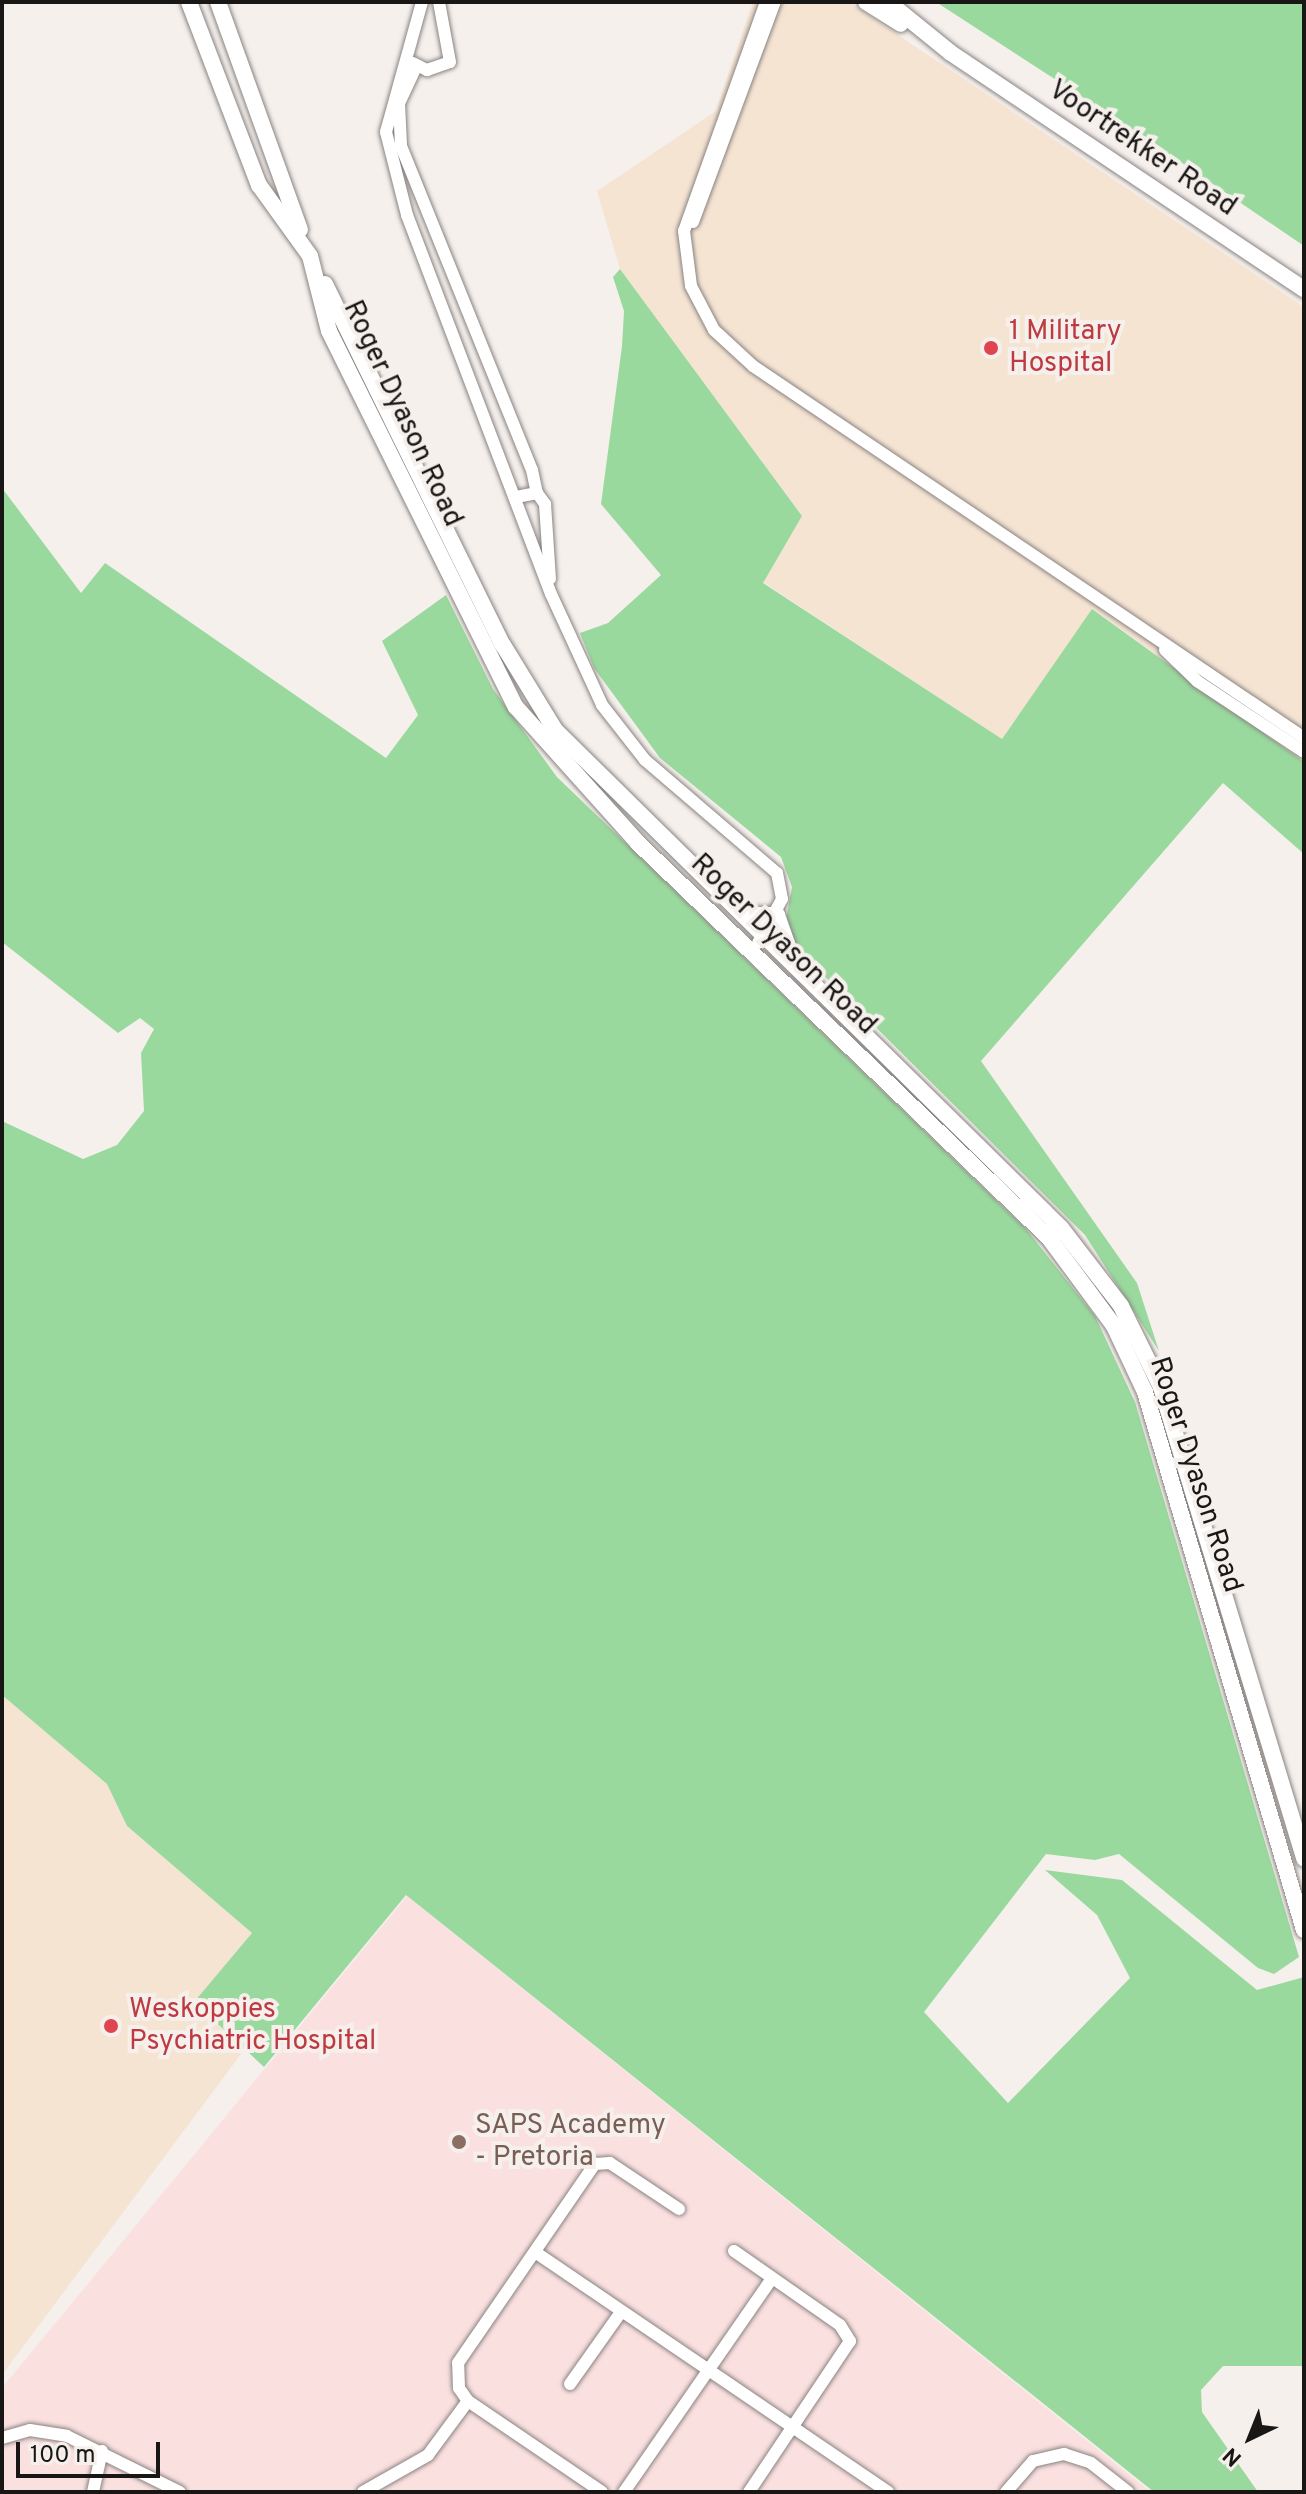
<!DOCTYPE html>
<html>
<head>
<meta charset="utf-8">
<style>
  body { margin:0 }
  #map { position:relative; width:1306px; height:2494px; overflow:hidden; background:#f6f0ed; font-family:Overpass,sans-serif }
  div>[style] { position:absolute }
  .education>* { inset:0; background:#fbe0e0 }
  .medical>* { inset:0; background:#f6e4d3 }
  .green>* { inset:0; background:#9ad99e }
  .roads { filter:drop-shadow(0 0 2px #898481) drop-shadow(0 0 2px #898481) }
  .street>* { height:12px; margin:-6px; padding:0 6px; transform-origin:6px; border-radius:6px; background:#fff }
  .secondary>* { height:16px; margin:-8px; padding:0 8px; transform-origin:8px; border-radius:8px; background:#fff }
  .dots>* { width:22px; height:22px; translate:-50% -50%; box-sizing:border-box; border:4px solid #f6f0ed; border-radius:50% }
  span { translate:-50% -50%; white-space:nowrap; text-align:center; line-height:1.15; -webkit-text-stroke:8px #f6f0ed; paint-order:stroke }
  .street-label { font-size:28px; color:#191716 }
  .health-label { font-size:28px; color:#be3a42 }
  .left { translate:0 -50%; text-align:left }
  .education-label { font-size:28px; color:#785e54 }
  .frame { position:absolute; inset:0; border:4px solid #191716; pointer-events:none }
  .north { position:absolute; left:1210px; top:2398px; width:80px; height:80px; -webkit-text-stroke:6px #f6f0ed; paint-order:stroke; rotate:223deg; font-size:22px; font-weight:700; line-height:32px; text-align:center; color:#191716 }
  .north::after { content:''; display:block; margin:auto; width:28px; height:36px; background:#191716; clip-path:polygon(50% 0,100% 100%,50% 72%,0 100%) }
  .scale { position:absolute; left:16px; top:2442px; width:144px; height:36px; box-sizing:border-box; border:4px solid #191716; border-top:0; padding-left:10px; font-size:24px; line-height:28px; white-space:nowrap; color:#191716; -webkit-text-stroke:6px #f6f0ed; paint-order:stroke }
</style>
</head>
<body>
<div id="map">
  <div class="education">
    <div style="clip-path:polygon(407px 1896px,1151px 2492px,2px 2492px,2px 2388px)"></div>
  </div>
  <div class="medical">
    <div style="clip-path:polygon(753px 2px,849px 2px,1304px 307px,1304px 762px,1093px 609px,1002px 739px,763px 582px,802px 516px,620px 269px,597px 191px,716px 111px)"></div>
    <div style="clip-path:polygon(2px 1695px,107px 1784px,127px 1826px,252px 1933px,194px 2002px,244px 2050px,2px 2375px)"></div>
  </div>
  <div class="green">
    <div style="clip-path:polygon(936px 2px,1304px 2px,1304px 246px,1138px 133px)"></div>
    <div style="clip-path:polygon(620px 269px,802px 516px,763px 583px,1002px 739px,1092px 609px,1304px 762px,1304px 854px,1223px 783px,981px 1061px,1137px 1283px,1159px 1351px,1085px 1235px,792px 944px,785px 925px,792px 887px,781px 857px,660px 758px,594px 668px,580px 633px,608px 623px,661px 575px,601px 504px,622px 346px,624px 311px,613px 277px)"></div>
    <div style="clip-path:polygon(2px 488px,81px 593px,105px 563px,386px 758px,418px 715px,382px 641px,446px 595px,493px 689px,557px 777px,1026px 1229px,1095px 1316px,1135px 1402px,1299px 1957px,1274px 1974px,1258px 1968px,1119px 1854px,1095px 1860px,1046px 1854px,924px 2012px,1008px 2103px,1130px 1978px,1097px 1915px,1045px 1870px,1122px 1880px,1257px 1990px,1304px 1977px,1304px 2366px,1223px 2366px,1201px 2390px,1202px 2412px,1258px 2492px,1154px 2492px,406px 1895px,264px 2067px,194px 2002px,252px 1933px,127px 1826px,107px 1784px,2px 1695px,2px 1121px,83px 1159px,117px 1145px,144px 1111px,141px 1053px,154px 1029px,140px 1018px,118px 1033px,2px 942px)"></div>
  </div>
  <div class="roads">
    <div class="street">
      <div style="left:422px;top:2px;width:135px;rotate:105.5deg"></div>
      <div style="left:386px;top:132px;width:86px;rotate:75.8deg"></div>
      <div style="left:407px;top:215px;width:405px;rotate:69.2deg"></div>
      <div style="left:551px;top:594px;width:122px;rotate:65.3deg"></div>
      <div style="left:602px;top:705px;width:70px;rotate:52deg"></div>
      <div style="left:645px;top:760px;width:174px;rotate:40.6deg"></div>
      <div style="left:777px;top:873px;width:26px;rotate:79deg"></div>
      <div style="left:782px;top:899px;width:50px;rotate:118.6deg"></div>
      <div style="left:766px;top:2px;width:243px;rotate:109.7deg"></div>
      <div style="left:684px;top:231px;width:55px;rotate:82.7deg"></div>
      <div style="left:691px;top:286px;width:50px;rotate:62.4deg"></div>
      <div style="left:714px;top:330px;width:53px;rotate:42.7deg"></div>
      <div style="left:753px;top:366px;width:665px;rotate:34.02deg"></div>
      <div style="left:413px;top:63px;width:16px;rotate:27deg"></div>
      <div style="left:427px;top:70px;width:24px;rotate:-19deg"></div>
      <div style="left:450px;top:62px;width:61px;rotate:-100.4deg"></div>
      <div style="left:416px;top:67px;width:40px;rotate:115deg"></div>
      <div style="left:399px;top:103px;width:43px;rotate:87.3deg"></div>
      <div style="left:401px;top:146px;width:349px;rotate:68deg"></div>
      <div style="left:532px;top:470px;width:24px;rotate:78deg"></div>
      <div style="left:537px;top:493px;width:21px;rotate:169deg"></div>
      <div style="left:693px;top:222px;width:235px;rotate:-69.6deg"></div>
      <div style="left:537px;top:493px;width:14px;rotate:54deg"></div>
      <div style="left:545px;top:504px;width:75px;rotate:86.2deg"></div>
      <div style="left:1165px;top:650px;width:45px;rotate:44.1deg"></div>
      <div style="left:1197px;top:681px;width:128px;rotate:33.6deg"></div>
      <div style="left:734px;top:2251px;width:129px;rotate:34.9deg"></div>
      <div style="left:840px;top:2325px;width:19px;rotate:58deg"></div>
      <div style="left:850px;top:2341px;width:182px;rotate:123.8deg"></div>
      <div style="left:535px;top:2252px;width:427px;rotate:34.2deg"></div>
      <div style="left:570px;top:2384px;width:88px;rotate:-54.7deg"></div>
      <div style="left:2px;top:2438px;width:29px;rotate:-16deg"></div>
      <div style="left:30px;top:2430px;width:37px;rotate:9deg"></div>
      <div style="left:67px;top:2436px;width:126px;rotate:26.4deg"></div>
      <div style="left:93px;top:2492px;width:42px;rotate:-77.6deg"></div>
      <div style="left:363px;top:2492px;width:75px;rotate:-29.6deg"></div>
      <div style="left:428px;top:2455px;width:67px;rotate:-53.5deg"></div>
      <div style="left:602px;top:2492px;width:162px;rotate:-145.8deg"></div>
      <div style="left:468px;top:2401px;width:16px;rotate:-125deg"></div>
      <div style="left:459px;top:2388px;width:25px;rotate:-92deg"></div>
      <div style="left:458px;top:2363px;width:242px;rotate:-55.5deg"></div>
      <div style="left:595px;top:2164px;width:15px;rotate:-4deg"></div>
      <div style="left:610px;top:2163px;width:83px;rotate:33.7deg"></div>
      <div style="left:624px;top:2492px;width:260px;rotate:-55.3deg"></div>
      <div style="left:1006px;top:2492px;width:41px;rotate:-48.9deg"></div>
      <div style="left:1033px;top:2461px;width:32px;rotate:-13deg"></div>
      <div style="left:1064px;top:2454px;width:28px;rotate:18deg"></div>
      <div style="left:1091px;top:2463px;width:47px;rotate:38.1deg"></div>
    </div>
    <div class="secondary">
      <div style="left:189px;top:2px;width:196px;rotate:69.1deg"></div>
      <div style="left:259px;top:185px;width:87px;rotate:54.3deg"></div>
      <div style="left:310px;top:256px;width:77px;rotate:75.8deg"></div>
      <div style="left:329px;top:331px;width:420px;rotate:63.6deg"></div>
      <div style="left:516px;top:707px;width:183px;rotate:48.1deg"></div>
      <div style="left:638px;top:843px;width:570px;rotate:43.86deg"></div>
      <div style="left:1049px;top:1238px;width:109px;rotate:53.5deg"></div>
      <div style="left:1114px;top:1326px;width:73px;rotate:64.8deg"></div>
      <div style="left:1145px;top:1392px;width:561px;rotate:73.54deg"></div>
      <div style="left:218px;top:2px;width:242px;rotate:70.2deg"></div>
      <div style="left:866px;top:2px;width:41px;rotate:32.2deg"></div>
      <div style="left:888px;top:2px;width:81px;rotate:39deg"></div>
      <div style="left:951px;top:53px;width:425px;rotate:33.8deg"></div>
      <div style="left:325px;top:284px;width:402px;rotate:63.8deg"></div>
      <div style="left:503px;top:645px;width:100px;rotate:58.5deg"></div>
      <div style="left:555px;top:730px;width:710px;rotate:44.54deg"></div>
      <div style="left:1061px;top:1228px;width:98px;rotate:52.4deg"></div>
      <div style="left:1121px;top:1306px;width:90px;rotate:63.7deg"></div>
      <div style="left:1161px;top:1387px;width:493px;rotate:73.1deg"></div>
      <div style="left:745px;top:915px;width:32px"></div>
      <div style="left:777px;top:915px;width:42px;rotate:70.7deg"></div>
    </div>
  </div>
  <div class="dots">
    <div style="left:991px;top:348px;background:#e0444e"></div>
    <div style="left:111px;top:2026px;background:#e0444e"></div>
    <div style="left:459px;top:2142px;background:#8d6e63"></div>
  </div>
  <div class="street-label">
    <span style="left:1142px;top:149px;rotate:34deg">Voortrekker Road</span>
    <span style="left:402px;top:414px;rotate:65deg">Roger Dyason Road</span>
    <span style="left:783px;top:945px;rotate:44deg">Roger Dyason Road</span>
    <span style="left:1195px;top:1475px;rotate:72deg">Roger Dyason Road</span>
  </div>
  <div class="health-label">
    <span class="left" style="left:1009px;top:348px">1 Military<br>Hospital</span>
    <span class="left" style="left:129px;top:2026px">Weskoppies<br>Psychiatric Hospital</span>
  </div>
  <div class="education-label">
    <span class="left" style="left:475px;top:2142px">SAPS Academy<br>- Pretoria</span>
  </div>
  <div class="frame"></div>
  <div class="north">N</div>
  <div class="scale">100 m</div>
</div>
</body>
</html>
